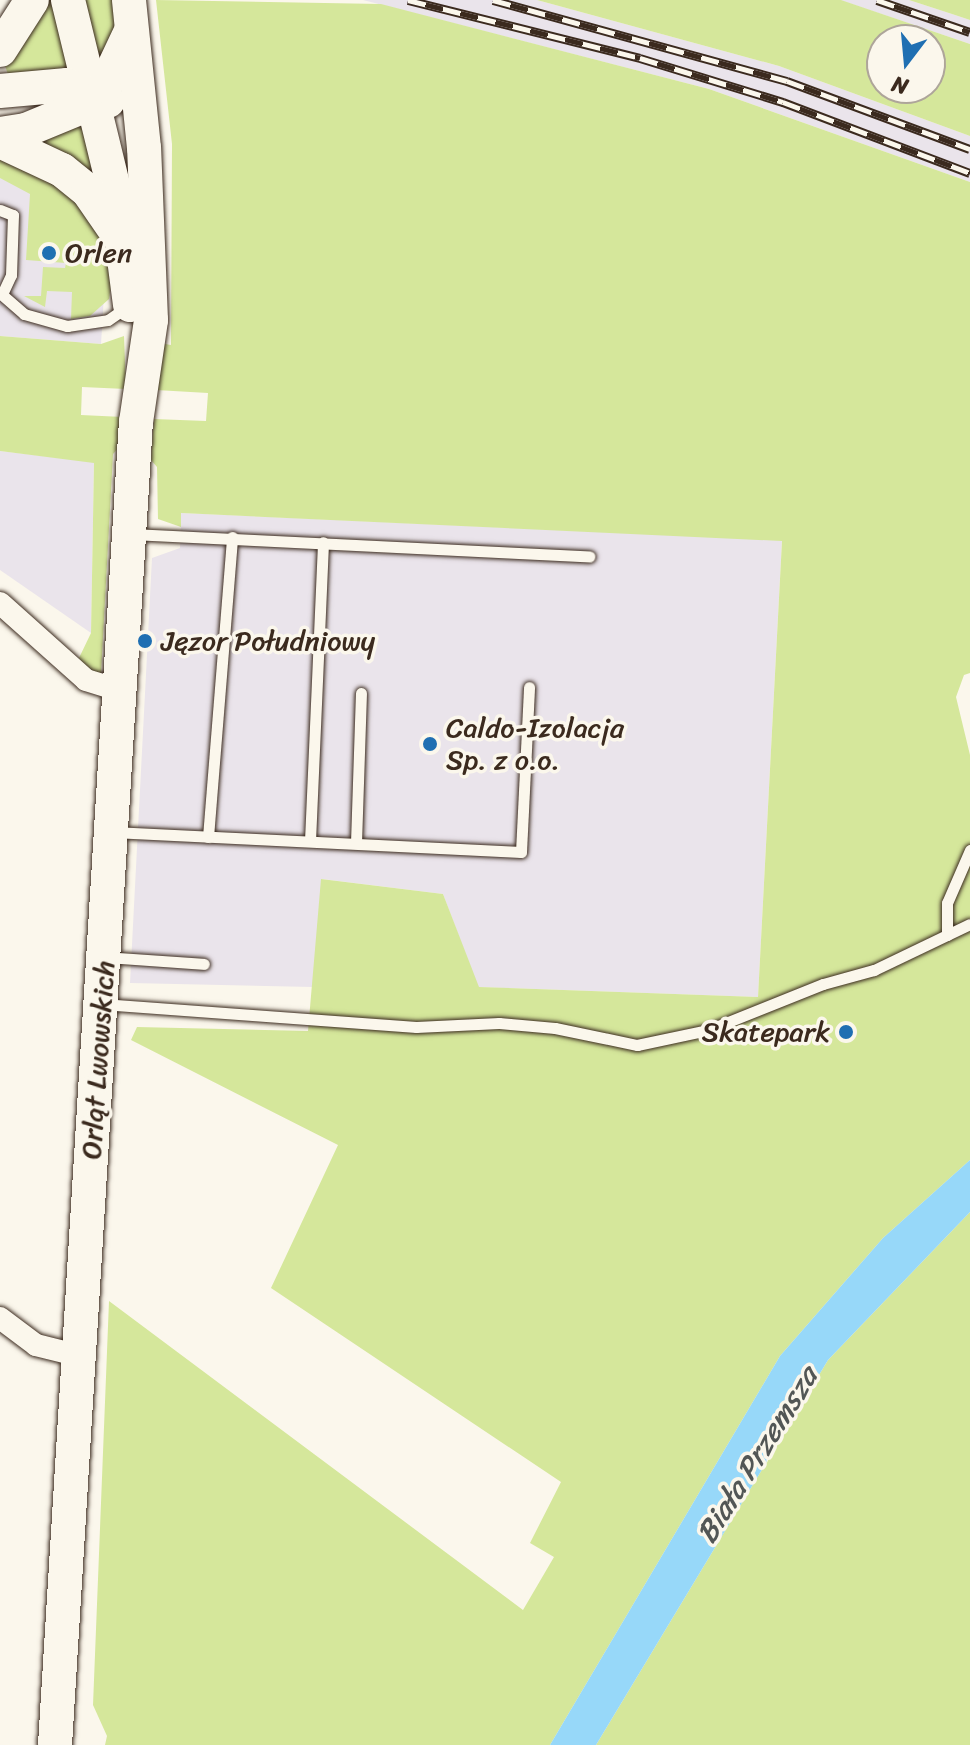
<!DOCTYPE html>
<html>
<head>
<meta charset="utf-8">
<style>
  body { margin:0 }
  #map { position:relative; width:970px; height:1745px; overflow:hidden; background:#fbf7ec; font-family:Sriracha,sans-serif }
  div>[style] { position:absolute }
  .built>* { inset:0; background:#eae4eb }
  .green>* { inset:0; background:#d5e79b }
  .water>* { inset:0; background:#97d8f9 }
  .roads { filter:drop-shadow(0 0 2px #3b2a1e) drop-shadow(0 0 2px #3b2a1e) }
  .lane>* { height:11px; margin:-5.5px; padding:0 5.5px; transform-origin:5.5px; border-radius:5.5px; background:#fbf7ec }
  .street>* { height:22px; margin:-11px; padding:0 11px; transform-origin:11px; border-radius:11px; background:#fbf7ec }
  .primary>* { height:34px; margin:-17px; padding:0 17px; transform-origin:17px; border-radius:17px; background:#fbf7ec }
  .rail>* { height:9px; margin-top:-4.5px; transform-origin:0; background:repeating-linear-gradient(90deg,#fbf7ec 0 18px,#3b2a1e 0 36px); box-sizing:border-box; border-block:2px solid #3b2a1e }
  .dots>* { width:22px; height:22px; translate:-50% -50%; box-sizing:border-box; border:4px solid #fbf7ec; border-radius:50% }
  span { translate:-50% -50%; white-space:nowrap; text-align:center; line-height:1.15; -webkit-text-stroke:7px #fbf7ec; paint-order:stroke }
  .poi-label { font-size:28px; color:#3b2a1e }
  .left { translate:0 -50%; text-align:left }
  .right { translate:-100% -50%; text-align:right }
  .street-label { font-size:28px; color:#3b2a1e }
  .water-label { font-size:30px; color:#525655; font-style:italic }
  .north { position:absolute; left:866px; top:24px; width:80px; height:80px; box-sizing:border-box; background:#fbf7ec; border:2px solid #aea59a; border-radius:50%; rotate:196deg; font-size:22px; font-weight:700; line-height:32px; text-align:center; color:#3b2a1e }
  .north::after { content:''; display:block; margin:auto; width:28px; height:36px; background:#1f6fb2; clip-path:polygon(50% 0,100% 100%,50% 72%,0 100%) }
</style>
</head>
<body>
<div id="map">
  <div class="built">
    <div style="clip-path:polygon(363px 0,537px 0,779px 66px,970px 136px,970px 182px,709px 89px)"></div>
    <div style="clip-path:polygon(840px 0,909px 0,952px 14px,970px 20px,970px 44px)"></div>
    <div style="clip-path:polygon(0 168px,46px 184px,105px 279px,101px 344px,0 336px)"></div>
    <div style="clip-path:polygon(0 451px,94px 462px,91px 633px,0 570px)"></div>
    <div style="clip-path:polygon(181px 513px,782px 540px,758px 997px,478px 987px,443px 894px,322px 879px,313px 987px,130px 983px,152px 558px,180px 548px)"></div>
  </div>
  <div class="green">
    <div style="clip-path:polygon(45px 0,58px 0,76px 67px,10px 80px,4px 63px)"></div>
    <div style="clip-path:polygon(82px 0,114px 0,117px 24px,104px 76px)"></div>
    <div style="clip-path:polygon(156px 0,381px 4px,709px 89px,970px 182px,970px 673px,964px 675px,956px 697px,970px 755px,970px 1160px,883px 1238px,780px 1356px,550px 1745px,105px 1745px,107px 1736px,93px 1705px,109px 1301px,523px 1610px,554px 1557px,530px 1543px,561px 1482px,271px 1288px,338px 1145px,131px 1040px,137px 1027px,308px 1031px,321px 879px,443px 894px,479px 987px,758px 997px,782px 541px,181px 513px,181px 527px,158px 519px,157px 467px,151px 460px,154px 419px,206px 421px,208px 393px,156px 390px,159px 343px,171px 345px,172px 144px)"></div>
    <div style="clip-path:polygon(evenodd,537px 0,841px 0,970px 44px,970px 136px,779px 66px,537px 0,882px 40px,930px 40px,930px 88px,882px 88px,882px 40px)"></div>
    <div style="clip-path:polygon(909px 0,970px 0,970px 20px,952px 14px)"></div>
    <div style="clip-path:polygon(84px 117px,105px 188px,36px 138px)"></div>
    <div style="clip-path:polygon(0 158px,42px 176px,70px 196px,105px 238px,113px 274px,109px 299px,90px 316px,71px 319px,72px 292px,47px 291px,45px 307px,24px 296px,41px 296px,43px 267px,65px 268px,66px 263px,26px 260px,30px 194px,0 178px)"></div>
    <div style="clip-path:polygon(0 336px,101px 344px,124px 336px,126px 389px,82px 387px,81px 415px,123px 417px,122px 444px,113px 454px,101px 674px,91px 673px,79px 658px,91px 633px,94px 463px,0 451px)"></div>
    <div style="clip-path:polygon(970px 1212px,970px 1745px,596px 1745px,828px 1360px)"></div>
  </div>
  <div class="water">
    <div style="clip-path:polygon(970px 1160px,970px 1212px,828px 1360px,596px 1745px,550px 1745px,780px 1356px,883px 1238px)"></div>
  </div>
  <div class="roads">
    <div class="lane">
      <div style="left:0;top:210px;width:14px;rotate:21deg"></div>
      <div style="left:13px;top:215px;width:60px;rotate:91.9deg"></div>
      <div style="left:11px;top:275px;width:21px;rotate:115deg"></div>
      <div style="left:0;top:293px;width:32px;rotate:41deg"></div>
      <div style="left:24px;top:314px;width:45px;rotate:15.6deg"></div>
      <div style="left:67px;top:326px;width:41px;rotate:-8.3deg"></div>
      <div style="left:108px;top:320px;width:24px;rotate:-35deg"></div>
      <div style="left:132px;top:534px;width:458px;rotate:2.8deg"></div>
      <div style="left:113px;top:832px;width:408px;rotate:2.8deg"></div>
      <div style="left:521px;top:852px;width:165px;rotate:-87.2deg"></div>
      <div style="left:208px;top:837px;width:301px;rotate:-85.4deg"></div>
      <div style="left:310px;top:841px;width:299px;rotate:-87.5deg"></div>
      <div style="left:356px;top:843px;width:150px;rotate:-88.1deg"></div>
      <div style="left:947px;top:935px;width:32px;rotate:-90deg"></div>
      <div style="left:947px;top:903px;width:58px;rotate:-66.5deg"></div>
      <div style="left:105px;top:957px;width:99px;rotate:4deg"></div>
      <div style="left:102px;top:1004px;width:315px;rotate:4.2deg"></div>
      <div style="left:416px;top:1027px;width:83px;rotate:-2.8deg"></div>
      <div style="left:499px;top:1023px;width:56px;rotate:5.1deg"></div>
      <div style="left:555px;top:1028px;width:84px;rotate:11.7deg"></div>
      <div style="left:637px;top:1045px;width:73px;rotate:-11.9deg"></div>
      <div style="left:708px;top:1030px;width:124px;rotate:-21.8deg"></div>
      <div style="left:823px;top:984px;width:53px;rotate:-15.4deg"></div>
      <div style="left:874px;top:970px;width:106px;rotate:-25.6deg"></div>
    </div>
    <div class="street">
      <div style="left:0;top:603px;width:115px;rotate:41.8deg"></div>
      <div style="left:86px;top:680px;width:38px;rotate:17deg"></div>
      <div style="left:0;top:1318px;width:45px;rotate:36.9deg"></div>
      <div style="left:36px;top:1345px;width:45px;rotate:14deg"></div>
    </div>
    <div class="primary">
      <div style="left:68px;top:0;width:203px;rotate:76.3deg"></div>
      <div style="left:116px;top:197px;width:109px;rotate:82.6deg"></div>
      <div style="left:0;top:50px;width:59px;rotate:-57.4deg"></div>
      <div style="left:0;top:91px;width:67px;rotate:-5.1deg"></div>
      <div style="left:67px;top:85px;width:44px;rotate:21.3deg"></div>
      <div style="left:0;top:134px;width:26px;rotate:-9deg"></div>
      <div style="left:26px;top:130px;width:57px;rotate:-22.5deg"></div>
      <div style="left:79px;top:108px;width:34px;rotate:-40deg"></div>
      <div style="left:105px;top:86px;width:61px;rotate:-64.7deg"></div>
      <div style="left:0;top:141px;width:68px;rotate:25.1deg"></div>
      <div style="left:62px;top:170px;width:33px;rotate:39deg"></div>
      <div style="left:88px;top:191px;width:51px;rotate:55.4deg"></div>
      <div style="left:55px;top:1745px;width:1325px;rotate:-86.5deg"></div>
      <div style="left:136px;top:422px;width:103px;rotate:-81.6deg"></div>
      <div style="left:151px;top:320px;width:172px;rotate:-92.3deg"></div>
      <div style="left:144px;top:148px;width:149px;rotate:-95.8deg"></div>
    </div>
  </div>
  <div class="rail">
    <div style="left:408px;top:0;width:239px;rotate:14deg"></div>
    <div style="left:640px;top:58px;width:150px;rotate:17.1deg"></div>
    <div style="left:783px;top:102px;width:200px;rotate:20.8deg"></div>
    <div style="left:493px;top:0;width:305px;rotate:15.4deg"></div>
    <div style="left:787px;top:81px;width:195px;rotate:20.4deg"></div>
    <div style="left:877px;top:0;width:98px;rotate:19deg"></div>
  </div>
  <div class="dots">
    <div style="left:49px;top:253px;background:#1f6fb2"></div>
    <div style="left:145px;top:641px;background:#1f6fb2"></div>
    <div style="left:430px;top:744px;background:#1f6fb2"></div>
    <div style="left:846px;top:1032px;background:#1f6fb2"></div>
  </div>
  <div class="poi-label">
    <span class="left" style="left:65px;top:253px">Orlen</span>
    <span class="left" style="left:161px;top:641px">Jęzor Południowy</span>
    <span class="left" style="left:446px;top:744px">Caldo-Izolacja<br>Sp. z o.o.</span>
    <span class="right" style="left:830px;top:1032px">Skatepark</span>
  </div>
  <div class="street-label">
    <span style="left:98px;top:1060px;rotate:-86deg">Orląt Lwowskich</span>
  </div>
  <div class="water-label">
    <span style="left:757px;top:1455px;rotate:-58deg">Biała Przemsza</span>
  </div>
  <div class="north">N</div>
</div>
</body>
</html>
